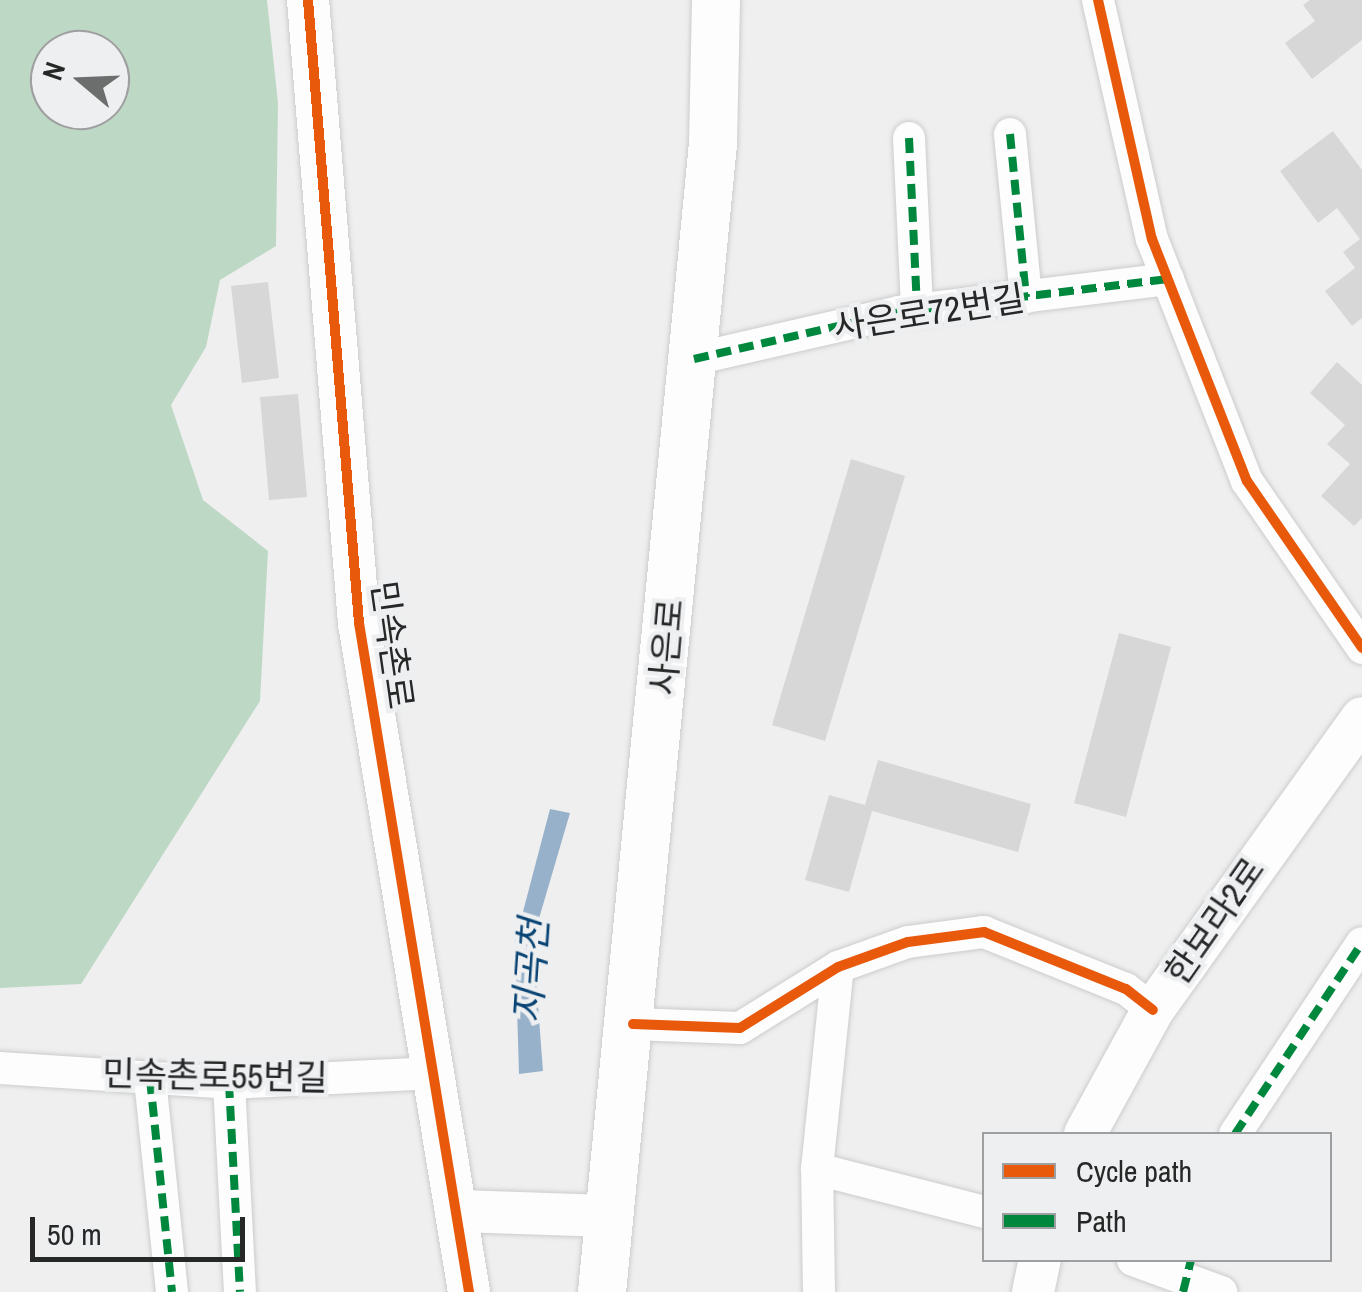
<!DOCTYPE html>
<html>
<head>
<meta charset="utf-8">
<style>
  body { margin:0 }
  #map { position:relative; width:1362px; height:1292px; overflow:hidden; background:#efefef; font-family:"Archivo Narrow","Noto Sans KR",sans-serif }
  div>[style] { position:absolute }
  .forest>* { inset:0; background:#bed8c6 }
  .water>* { inset:0; background:#98b1cb }
  .building>* { inset:0; background:#d7d7d7 }
  .roads { filter:drop-shadow(0 0 2px #ccc) drop-shadow(0 0 2px #ccc) }
  .minor>* { height:32px; margin:-16px; padding:0 16px; transform-origin:16px; border-radius:16px; background:#fdfdfd }
  .tertiary>* { height:42px; margin:-21px; padding:0 21px; transform-origin:21px; border-radius:21px; background:#fdfdfd }
  .secondary>* { height:48px; margin:-24px; padding:0 24px; transform-origin:24px; border-radius:24px; background:#fdfdfd }
  .quiet>* { height:8px; margin-top:-4px; transform-origin:0; background:repeating-linear-gradient(90deg,#00873e 0 15px,transparent 0 23px) }
  .cycleway>* { height:10px; margin:-5px; padding:0 5px; transform-origin:5px; border-radius:5px; background:#e8590c }
  span { translate:-50% -50%; white-space:nowrap; text-align:center; line-height:1.15; -webkit-text-stroke:9px #eeeff0; paint-order:stroke }
  .street-label { font-size:35px; color:#262727 }
  .water-label { font-size:38px; color:#094474; font-style:italic }
  .legend { position:absolute; left:982px; top:1132px; width:350px; height:130px; box-sizing:border-box; background:#eeeff0; border:2px solid #9e9fa0; margin:0; padding:12px 18px; list-style:none; font-size:30px; color:#262727 }
  .legend li { display:flex; align-items:center; gap:20px; height:50px }
  .legend b { width:50px; border:2px solid #9e9fa0 }
  .north { position:absolute; left:30px; top:30px; width:100px; height:100px; box-sizing:border-box; background:#eeeff0; border:2px solid #9e9fa0; border-radius:50%; rotate:289deg; font-size:28px; font-weight:700; line-height:40px; text-align:center; color:#262727 }
  .north::after { content:''; display:block; margin:auto; width:35px; height:45px; background:#6c6d6d; clip-path:polygon(50% 0,100% 100%,50% 72%,0 100%) }
  .scale { position:absolute; left:30px; top:1217px; width:215px; height:45px; box-sizing:border-box; border:5px solid #262727; border-top:0; padding-left:12px; font-size:30px; line-height:35px; white-space:nowrap; color:#262727; -webkit-text-stroke:8px #eeeff0; paint-order:stroke }
</style>
</head>
<body>
<div id="map">
  <div class="forest">
    <div style="clip-path:polygon(evenodd,0 0,267px 0,278px 103px,276px 246px,220px 280px,206px 347px,171px 405px,203px 500px,268px 551px,260px 701px,81px 984px,0 988px,0 0,50px 50px,110px 50px,110px 110px,50px 110px,50px 50px)"></div>
  </div>
  <div class="water">
    <div style="clip-path:polygon(550px 809px,570px 813px,533px 939px,543px 1071px,519px 1074px,515px 942px)"></div>
  </div>
  <div class="building">
    <div style="clip-path:polygon(1310px 0,1362px 0,1362px 40px,1312px 79px,1285px 43px,1315px 21px,1303px 5px)"></div>
    <div style="clip-path:polygon(1333px 131px,1362px 170px,1362px 318px,1352px 326px,1325px 291px,1355px 268px,1343px 252px,1360px 239px,1337px 208px,1318px 223px,1280px 171px)"></div>
    <div style="clip-path:polygon(268px 282px,279px 378px,242px 383px,231px 286px)"></div>
    <div style="clip-path:polygon(1337px 362px,1362px 385px,1362px 518px,1354px 526px,1321px 496px,1350px 464px,1327px 444px,1345px 425px,1310px 393px)"></div>
    <div style="clip-path:polygon(298px 394px,307px 497px,269px 500px,260px 397px)"></div>
    <div style="clip-path:polygon(851px 459px,905px 476px,825px 741px,772px 725px)"></div>
    <div style="clip-path:polygon(1119px 633px,1171px 647px,1126px 817px,1074px 803px)"></div>
    <div style="clip-path:polygon(878px 760px,1031px 804px,1018px 852px,872px 811px,849px 892px,805px 880px,829px 795px,865px 805px)"></div>
  </div>
  <div class="roads">
    <div class="minor">
      <div style="left:1098px;top:0;width:245px;rotate:77.3deg"></div>
      <div style="left:1152px;top:239px;width:260px;rotate:68.6deg"></div>
      <div style="left:1247px;top:481px;width:203px;rotate:55.4deg"></div>
      <div style="left:1010px;top:134px;width:164px;rotate:84.4deg"></div>
      <div style="left:909px;top:138px;width:172px;rotate:87.3deg"></div>
      <div style="left:694px;top:359px;width:210px;rotate:-12.9deg"></div>
      <div style="left:899px;top:312px;width:271px;rotate:-7deg"></div>
      <div style="left:633px;top:1024px;width:107px;rotate:2.1deg"></div>
      <div style="left:740px;top:1028px;width:115px;rotate:-31.9deg"></div>
      <div style="left:838px;top:967px;width:74px;rotate:-19.7deg"></div>
      <div style="left:908px;top:942px;width:77px;rotate:-7.5deg"></div>
      <div style="left:984px;top:932px;width:153px;rotate:21.9deg"></div>
      <div style="left:1126px;top:989px;width:34px;rotate:38deg"></div>
      <div style="left:0;top:1068px;width:229px;rotate:3.7deg"></div>
      <div style="left:229px;top:1083px;width:201px;rotate:-2.8deg"></div>
      <div style="left:150px;top:1079px;width:214px;rotate:84.1deg"></div>
      <div style="left:229px;top:1083px;width:209px;rotate:87deg"></div>
      <div style="left:1235px;top:1134px;width:229px;rotate:-56.4deg"></div>
      <div style="left:817px;top:1169px;width:172px;rotate:14.4deg"></div>
      <div style="left:1133px;top:1260px;width:94px;rotate:20deg"></div>
      <div style="left:819px;top:1292px;width:123px;rotate:-90.9deg"></div>
      <div style="left:817px;top:1169px;width:203px;rotate:-84.1deg"></div>
    </div>
    <div class="tertiary">
      <div style="left:308px;top:0;width:625px;rotate:85.32deg"></div>
      <div style="left:359px;top:623px;width:678px;rotate:80.66deg"></div>
      <div style="left:1085px;top:1134px;width:141px;rotate:-61.3deg"></div>
      <div style="left:1153px;top:1010px;width:359px;rotate:-54.4deg"></div>
      <div style="left:458px;top:1211px;width:151px;rotate:1.9deg"></div>
      <div style="left:1033px;top:1292px;width:33px;rotate:-78deg"></div>
    </div>
    <div class="secondary">
      <div style="left:602px;top:1292px;width:1153px;rotate:-84.48deg"></div>
      <div style="left:713px;top:144px;width:144px;rotate:-88.8deg"></div>
    </div>
  </div>
  <div class="quiet">
    <div style="left:1010px;top:134px;width:164px;rotate:84.4deg"></div>
    <div style="left:909px;top:138px;width:172px;rotate:87.3deg"></div>
    <div style="left:694px;top:359px;width:210px;rotate:-12.9deg"></div>
    <div style="left:899px;top:312px;width:271px;rotate:-7deg"></div>
    <div style="left:150px;top:1079px;width:214px;rotate:84.1deg"></div>
    <div style="left:229px;top:1083px;width:209px;rotate:87deg"></div>
    <div style="left:1235px;top:1134px;width:229px;rotate:-56.4deg"></div>
    <div style="left:1183px;top:1292px;width:33px;rotate:-76deg"></div>
  </div>
  <div class="cycleway">
    <div style="left:308px;top:0;width:625px;rotate:85.32deg"></div>
    <div style="left:359px;top:623px;width:678px;rotate:80.66deg"></div>
    <div style="left:1098px;top:0;width:245px;rotate:77.3deg"></div>
    <div style="left:1152px;top:239px;width:260px;rotate:68.6deg"></div>
    <div style="left:1247px;top:481px;width:203px;rotate:55.4deg"></div>
    <div style="left:633px;top:1024px;width:107px;rotate:2.1deg"></div>
    <div style="left:740px;top:1028px;width:115px;rotate:-31.9deg"></div>
    <div style="left:838px;top:967px;width:74px;rotate:-19.7deg"></div>
    <div style="left:908px;top:942px;width:77px;rotate:-7.5deg"></div>
    <div style="left:984px;top:932px;width:153px;rotate:21.9deg"></div>
    <div style="left:1126px;top:989px;width:34px;rotate:38deg"></div>
  </div>
  <div class="street-label">
    <span style="left:929px;top:313px;rotate:-9deg">사은로72번길</span>
    <span style="left:392px;top:645px;rotate:82deg">민속촌로</span>
    <span style="left:667px;top:647px;rotate:-85deg">사은로</span>
    <span style="left:1215px;top:921px;rotate:-55deg">한보라2로</span>
    <span style="left:215px;top:1076px;rotate:1deg">민속촌로55번길</span>
  </div>
  <div class="water-label">
    <span style="left:531px;top:971px;rotate:-86deg">지곡천</span>
  </div>
  <ul class="legend">
  <li><b style="height:12px;background:#e8590c"></b>Cycle path</li>
  <li><b style="height:12px;background:#00873e"></b>Path</li>
  </ul>
  <div class="north">N</div>
  <div class="scale">50 m</div>
</div>
</body>
</html>
